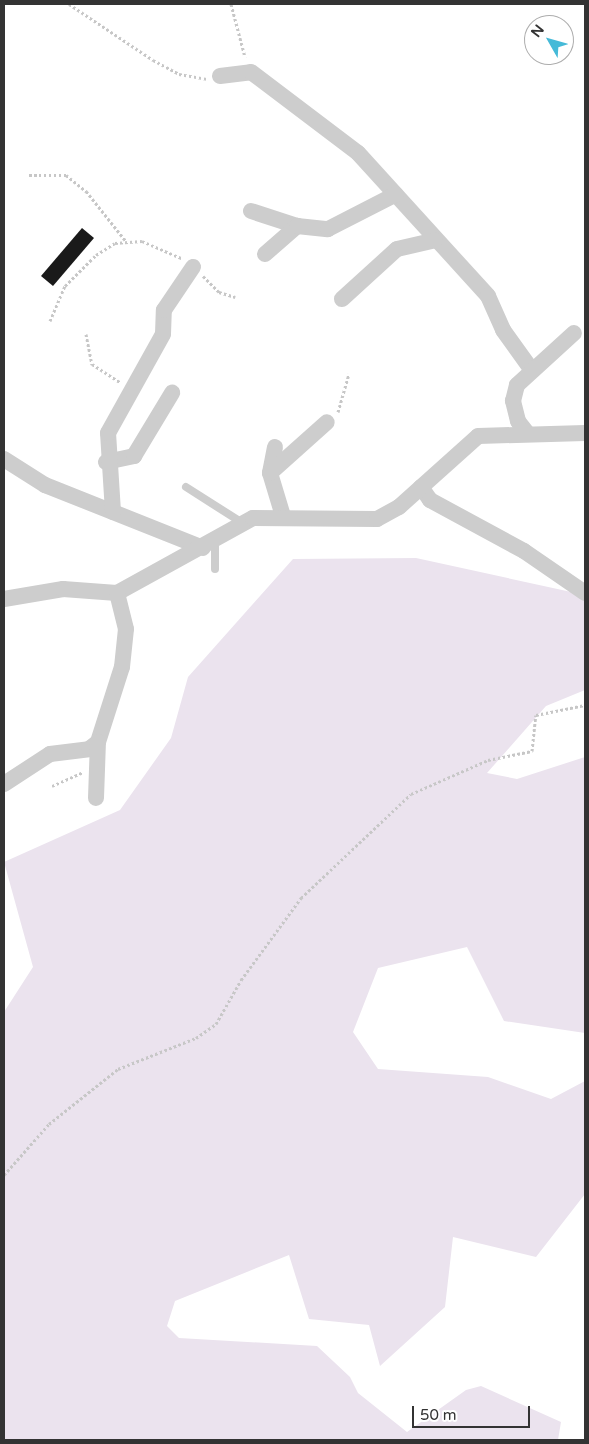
<!DOCTYPE html>
<html>
<head>
<meta charset="utf-8">
<style>
  body { margin:0 }
  #map { position:relative; width:589px; height:1444px; overflow:hidden; background:#fff; font-family:"Varela Round",sans-serif }
  div>[style] { position:absolute }
  .green>* { inset:0; background:#ebe3ee }
  .building>* { inset:0; background:#1a1a1a }
  .path>* { height:3px; margin-top:-1.5px; transform-origin:0; background:repeating-linear-gradient(90deg,#c7c7c7 0 2.5px,transparent 0 5px) }
  .lane>* { height:8px; margin:-4px; padding:0 4px; transform-origin:4px; border-radius:4px; background:#cdcdcd }
  .street>* { height:16px; margin:-8px; padding:0 8px; transform-origin:8px; border-radius:8px; background:#cdcdcd }
  span { translate:-50% -50%; white-space:nowrap; text-align:center; line-height:1.15; -webkit-text-stroke:5px #fff; paint-order:stroke }
  .frame { position:absolute; inset:0; border:5px solid #333; pointer-events:none }
  .north { position:absolute; left:524px; top:15px; width:50px; height:50px; box-sizing:border-box; background:#fff; border:1px solid #adadad; border-radius:50%; rotate:308deg; font-size:14px; font-weight:700; line-height:20px; text-align:center; color:#333 }
  .north::after { content:''; display:block; margin:auto; width:18px; height:22px; background:#46bad8; clip-path:polygon(50% 0,100% 100%,50% 72%,0 100%) }
  .scale { position:absolute; left:412px; top:1406px; width:118px; height:22px; box-sizing:border-box; border:2px solid #333; border-top:0; padding-left:6px; font-size:15px; line-height:18px; white-space:nowrap; color:#333; -webkit-text-stroke:4px #fff; paint-order:stroke }
</style>
</head>
<body>
<div id="map">
  <div class="green">
    <div style="clip-path:polygon(416px 558px,585px 595px,585px 690px,546px 706px,487px 773px,517px 779px,585px 757px,585px 1033px,504px 1021px,467px 947px,378px 968px,353px 1032px,378px 1069px,488px 1077px,551px 1099px,585px 1081px,585px 1194px,536px 1257px,453px 1237px,445px 1307px,380px 1366px,369px 1325px,309px 1319px,289px 1255px,175px 1301px,167px 1326px,179px 1338px,317px 1346px,350px 1377px,358px 1393px,407px 1432px,466px 1390px,481px 1386px,561px 1422px,558px 1440px,4px 1440px,4px 1012px,33px 967px,4px 862px,120px 810px,171px 738px,188px 677px,293px 559px)"></div>
  </div>
  <div class="building">
    <div style="clip-path:polygon(82px 228px,94px 238px,53px 286px,41px 276px)"></div>
  </div>
  <div class="path">
    <div style="left:69px;top:4px;width:101px;rotate:33.7deg"></div>
    <div style="left:153px;top:60px;width:30px;rotate:28deg"></div>
    <div style="left:179px;top:74px;width:28px;rotate:10deg"></div>
    <div style="left:231px;top:4px;width:55px;rotate:75.2deg"></div>
    <div style="left:29px;top:175px;width:37px"></div>
    <div style="left:66px;top:175px;width:26px;rotate:39deg"></div>
    <div style="left:86px;top:191px;width:63px;rotate:51.5deg"></div>
    <div style="left:203px;top:276px;width:23px;rotate:45deg"></div>
    <div style="left:219px;top:292px;width:17px;rotate:17deg"></div>
    <div style="left:50px;top:321px;width:38px;rotate:-67deg"></div>
    <div style="left:65px;top:286px;width:44px;rotate:-45deg"></div>
    <div style="left:96px;top:255px;width:22px;rotate:-32deg"></div>
    <div style="left:115px;top:243px;width:27px;rotate:-4deg"></div>
    <div style="left:142px;top:241px;width:43px;rotate:23.6deg"></div>
    <div style="left:86px;top:334px;width:31px;rotate:79deg"></div>
    <div style="left:92px;top:364px;width:33px;rotate:33deg"></div>
    <div style="left:338px;top:412px;width:40px;rotate:-74deg"></div>
    <div style="left:52px;top:786px;width:34px;rotate:-24deg"></div>
    <div style="left:4px;top:1175px;width:68px;rotate:-48.6deg"></div>
    <div style="left:49px;top:1124px;width:88px;rotate:-38.6deg"></div>
    <div style="left:118px;top:1069px;width:84px;rotate:-21.7deg"></div>
    <div style="left:196px;top:1038px;width:24px;rotate:-35deg"></div>
    <div style="left:216px;top:1024px;width:51px;rotate:-60.4deg"></div>
    <div style="left:241px;top:980px;width:102px;rotate:-53.8deg"></div>
    <div style="left:301px;top:898px;width:151px;rotate:-43.4deg"></div>
    <div style="left:411px;top:794px;width:84px;rotate:-23.8deg"></div>
    <div style="left:488px;top:760px;width:45px;rotate:-11.6deg"></div>
    <div style="left:532px;top:751px;width:36px;rotate:-84deg"></div>
    <div style="left:536px;top:715px;width:50px;rotate:-11.5deg"></div>
  </div>
  <div class="lane">
    <div style="left:186px;top:487px;width:65px;rotate:32.5deg"></div>
    <div style="left:215px;top:542px;width:27px;rotate:90deg"></div>
  </div>
  <div class="street">
    <div style="left:220px;top:76px;width:31px;rotate:-7deg"></div>
    <div style="left:251px;top:72px;width:134px;rotate:37.1deg"></div>
    <div style="left:358px;top:153px;width:193px;rotate:47.7deg"></div>
    <div style="left:488px;top:296px;width:37px;rotate:66deg"></div>
    <div style="left:503px;top:330px;width:48px;rotate:54.3deg"></div>
    <div style="left:251px;top:211px;width:48px;rotate:18.1deg"></div>
    <div style="left:265px;top:254px;width:43px;rotate:-41.2deg"></div>
    <div style="left:297px;top:226px;width:31px;rotate:6deg"></div>
    <div style="left:328px;top:229px;width:76px;rotate:-27.2deg"></div>
    <div style="left:342px;top:299px;width:74px;rotate:-42.3deg"></div>
    <div style="left:397px;top:249px;width:39px;rotate:-13deg"></div>
    <div style="left:528px;top:434px;width:16px;rotate:-128deg"></div>
    <div style="left:518px;top:421px;width:21px;rotate:-104deg"></div>
    <div style="left:513px;top:401px;width:16px;rotate:-76deg"></div>
    <div style="left:517px;top:385px;width:77px;rotate:-42.4deg"></div>
    <div style="left:275px;top:447px;width:26px;rotate:101deg"></div>
    <div style="left:270px;top:473px;width:45px;rotate:73.2deg"></div>
    <div style="left:4px;top:459px;width:49px;rotate:32.4deg"></div>
    <div style="left:45px;top:485px;width:170px;rotate:21.7deg"></div>
    <div style="left:106px;top:462px;width:29px;rotate:-12deg"></div>
    <div style="left:134px;top:456px;width:74px;rotate:-58.9deg"></div>
    <div style="left:270px;top:473px;width:76px;rotate:-41.8deg"></div>
    <div style="left:421px;top:487px;width:16px;rotate:55deg"></div>
    <div style="left:430px;top:500px;width:107px;rotate:28.5deg"></div>
    <div style="left:524px;top:551px;width:74px;rotate:34.5deg"></div>
    <div style="left:113px;top:512px;width:79px;rotate:-93.6deg"></div>
    <div style="left:108px;top:433px;width:113px;rotate:-60.9deg"></div>
    <div style="left:163px;top:334px;width:24px;rotate:-88deg"></div>
    <div style="left:164px;top:310px;width:52px;rotate:-56deg"></div>
    <div style="left:4px;top:599px;width:60px;rotate:-9.6deg"></div>
    <div style="left:63px;top:589px;width:54px;rotate:4.2deg"></div>
    <div style="left:117px;top:593px;width:155px;rotate:-28.9deg"></div>
    <div style="left:253px;top:518px;width:124px;rotate:0.5deg"></div>
    <div style="left:377px;top:519px;width:25px;rotate:-29deg"></div>
    <div style="left:399px;top:507px;width:106px;rotate:-41.9deg"></div>
    <div style="left:478px;top:436px;width:107px;rotate:-1.6deg"></div>
    <div style="left:4px;top:784px;width:55px;rotate:-33.1deg"></div>
    <div style="left:50px;top:754px;width:39px;rotate:-7deg"></div>
    <div style="left:89px;top:749px;width:11px;rotate:-38deg"></div>
    <div style="left:98px;top:742px;width:79px;rotate:-72.3deg"></div>
    <div style="left:122px;top:667px;width:38px;rotate:-84deg"></div>
    <div style="left:126px;top:629px;width:37px;rotate:-104deg"></div>
    <div style="left:96px;top:798px;width:56px;rotate:-88deg"></div>
  </div>
  <div class="frame"></div>
  <div class="north">N</div>
  <div class="scale">50 m</div>
</div>
</body>
</html>
